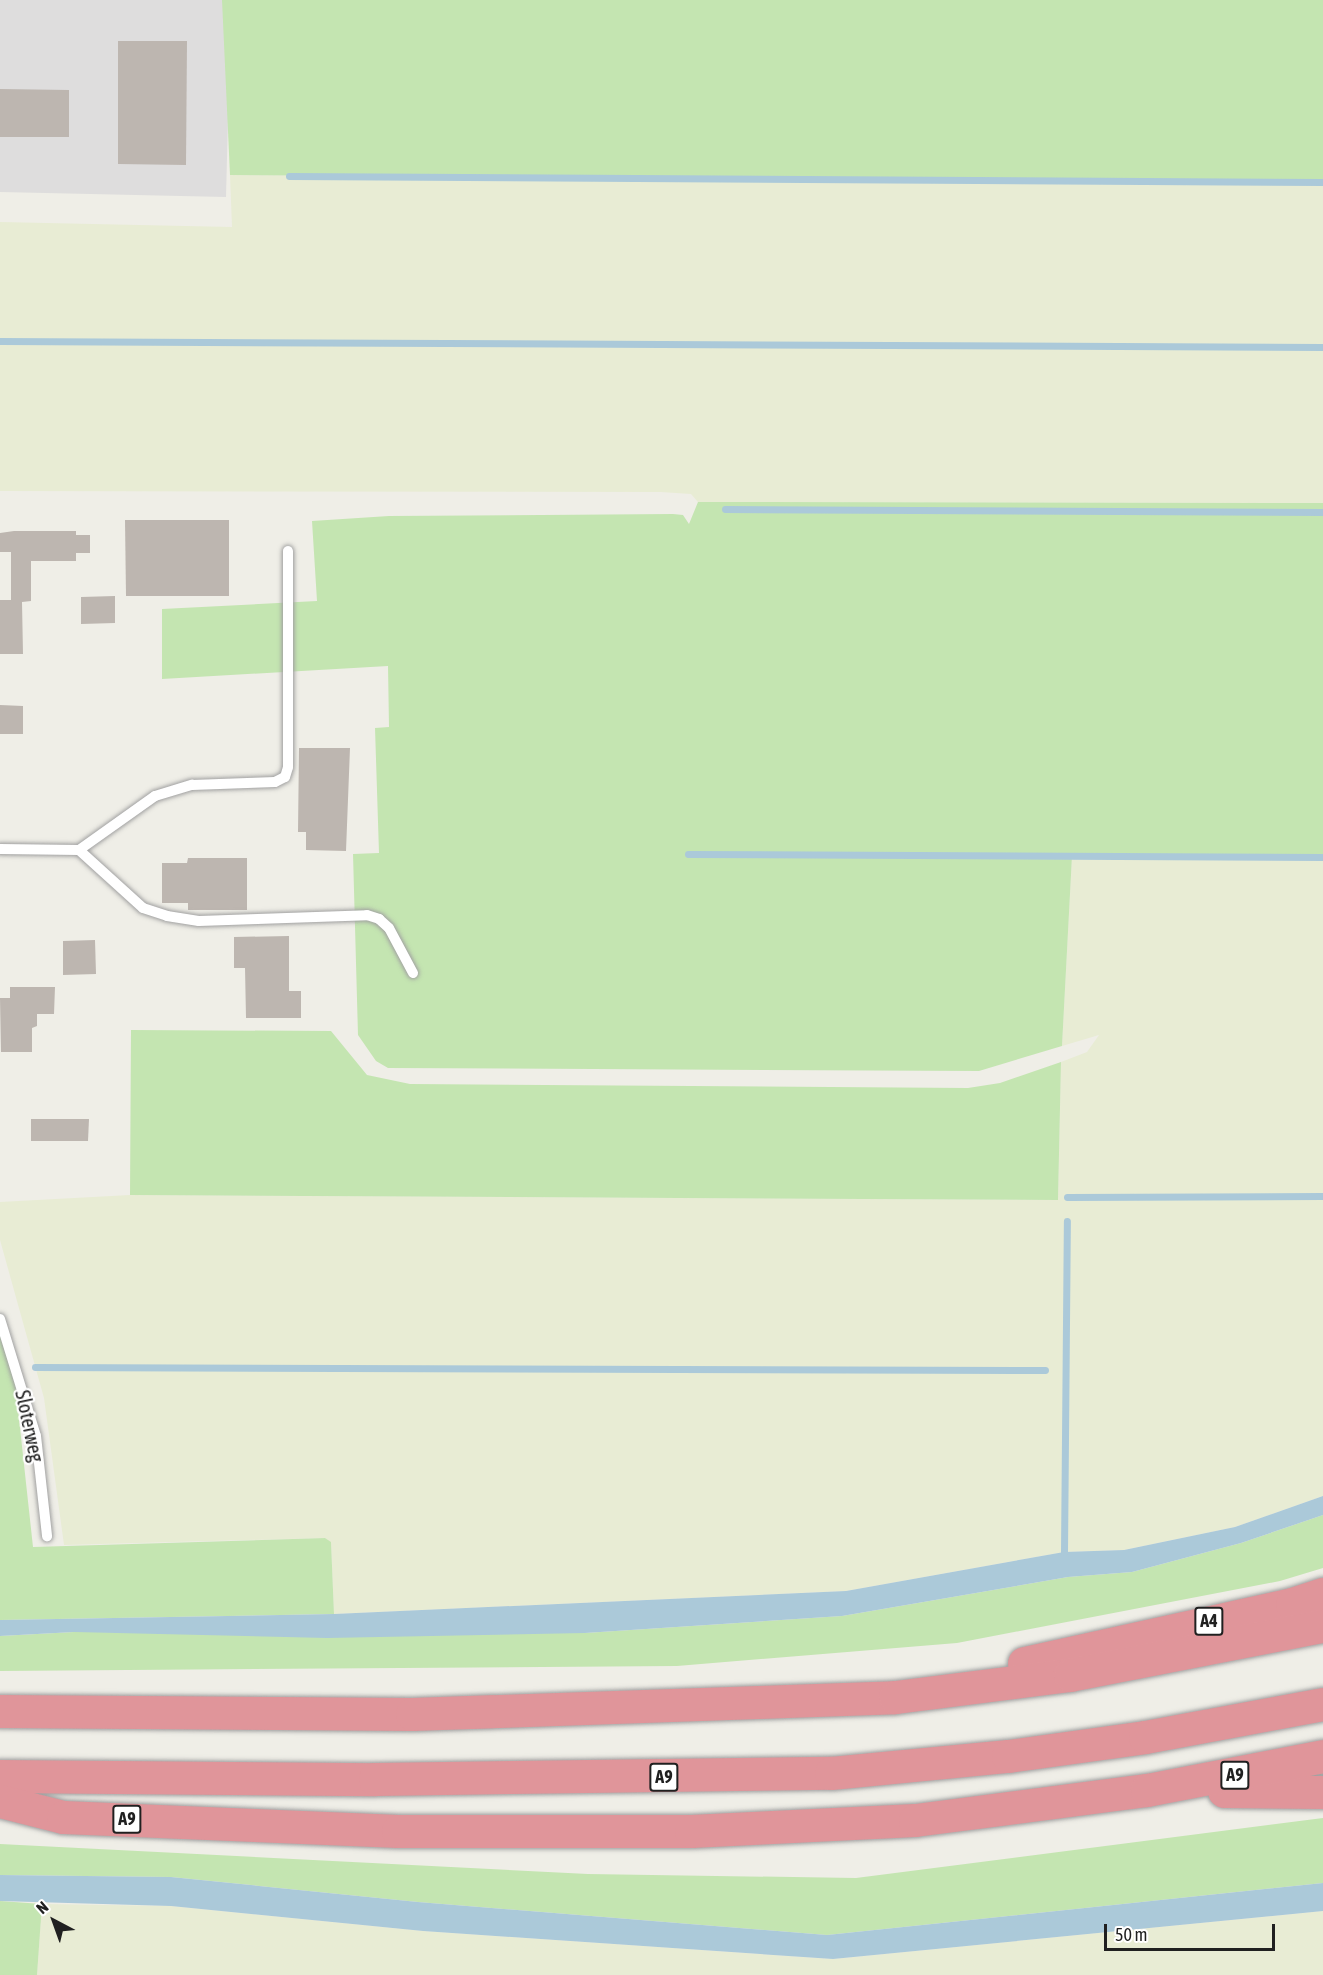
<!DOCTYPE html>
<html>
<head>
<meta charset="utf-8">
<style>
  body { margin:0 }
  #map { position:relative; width:1323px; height:1975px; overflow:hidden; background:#efeee7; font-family:"Asap Condensed",sans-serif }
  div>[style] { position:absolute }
  .residential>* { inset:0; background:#dedddd }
  .farmland>* { inset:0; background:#e8ecd4 }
  .grass>* { inset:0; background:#c4e5b1 }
  .water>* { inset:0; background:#abc9d9 }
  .stream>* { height:7px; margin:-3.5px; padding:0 3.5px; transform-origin:3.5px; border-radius:3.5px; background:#abc9d9 }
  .building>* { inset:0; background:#bdb6b0 }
  .roads { filter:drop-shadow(0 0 2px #a1a1a1) drop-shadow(0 0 2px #a1a1a1) }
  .service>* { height:10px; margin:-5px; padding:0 5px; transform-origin:5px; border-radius:5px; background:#fff }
  .motorway>* { height:33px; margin:-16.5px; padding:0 16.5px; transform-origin:16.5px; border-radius:16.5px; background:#e0959a }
  span { translate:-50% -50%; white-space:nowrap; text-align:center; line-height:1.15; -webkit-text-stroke:4.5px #fff; paint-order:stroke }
  .shield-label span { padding:2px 4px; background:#fff; border:2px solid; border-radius:4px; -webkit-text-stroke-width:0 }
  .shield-label { font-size:18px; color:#202020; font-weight:700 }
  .street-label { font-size:20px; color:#202020 }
  .north { position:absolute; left:24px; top:1891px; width:60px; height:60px; -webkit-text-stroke:4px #fff; paint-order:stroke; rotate:319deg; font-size:16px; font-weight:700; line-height:24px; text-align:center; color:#202020 }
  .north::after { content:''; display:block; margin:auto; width:21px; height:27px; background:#202020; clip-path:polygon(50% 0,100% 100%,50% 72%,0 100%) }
  .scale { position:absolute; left:1104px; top:1924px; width:171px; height:27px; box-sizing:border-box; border:3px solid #202020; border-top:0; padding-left:8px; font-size:18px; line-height:21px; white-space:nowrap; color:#202020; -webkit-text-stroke:4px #fff; paint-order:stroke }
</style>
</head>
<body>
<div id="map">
  <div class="residential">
    <div style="clip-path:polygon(0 0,231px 0,226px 197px,0 192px)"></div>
  </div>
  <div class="farmland">
    <div style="clip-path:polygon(230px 175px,1323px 182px,1323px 503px,698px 502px,691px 494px,661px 492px,0 491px,0 222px,232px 227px)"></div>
    <div style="clip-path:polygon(1072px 856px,1323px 857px,1323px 1496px,1235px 1527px,1124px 1550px,1064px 1552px,846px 1591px,334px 1614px,331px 1543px,325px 1538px,64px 1545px,44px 1398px,0 1240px,0 1202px,130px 1195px,1058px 1200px,1061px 1062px,1087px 1052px,1099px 1035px,1062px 1046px)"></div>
    <div style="clip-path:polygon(42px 1904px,171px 1906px,423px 1931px,833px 1959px,1323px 1911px,1323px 1975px,37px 1975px)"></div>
  </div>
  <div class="grass">
    <div style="clip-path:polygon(222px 0,1323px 0,1323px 182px,230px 175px)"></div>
    <div style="clip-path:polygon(698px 502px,1323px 503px,1323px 857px,1072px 856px,1062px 1046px,979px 1071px,388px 1068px,376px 1061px,358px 1035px,353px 854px,379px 853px,375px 728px,389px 727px,388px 666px,162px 679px,162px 609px,317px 601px,312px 521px,389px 516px,673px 514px,683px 515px,689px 524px)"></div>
    <div style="clip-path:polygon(131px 1030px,331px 1031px,367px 1075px,410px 1084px,968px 1088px,1000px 1083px,1061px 1062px,1058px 1200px,130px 1195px)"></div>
    <div style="clip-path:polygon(0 1333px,15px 1382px,33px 1547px,325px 1538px,331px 1542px,334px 1614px,0 1620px)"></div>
    <div style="clip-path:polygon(1323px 1515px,1323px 1568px,1280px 1581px,957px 1643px,677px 1666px,0 1671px,0 1636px,74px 1632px,585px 1633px,842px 1616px,1068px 1577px,1132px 1572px,1241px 1543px)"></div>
    <div style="clip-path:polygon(1323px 1818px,1323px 1883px,827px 1935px,418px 1902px,171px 1877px,0 1875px,0 1844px,588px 1874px,856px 1878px)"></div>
    <div style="clip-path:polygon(0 1901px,42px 1904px,37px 1975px,0 1975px)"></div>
  </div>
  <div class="water">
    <div style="clip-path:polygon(1323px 1496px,1323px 1515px,1241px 1543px,1132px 1572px,1068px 1577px,842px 1616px,585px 1633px,327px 1638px,74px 1632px,0 1636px,0 1620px,334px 1614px,846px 1591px,1064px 1552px,1124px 1550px,1235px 1527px)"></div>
    <div style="clip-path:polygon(0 1875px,171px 1877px,418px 1902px,827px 1935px,1323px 1883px,1323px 1911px,833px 1959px,423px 1931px,171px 1906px,0 1901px)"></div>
  </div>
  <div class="stream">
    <div style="left:289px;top:176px;width:1034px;rotate:0.33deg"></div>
    <div style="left:0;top:341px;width:1323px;rotate:0.26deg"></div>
    <div style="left:725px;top:509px;width:598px;rotate:0.29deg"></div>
    <div style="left:688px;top:854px;width:635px;rotate:0.27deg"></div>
    <div style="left:1067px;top:1197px;width:256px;rotate:-0.2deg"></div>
    <div style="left:35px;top:1367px;width:1010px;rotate:0.17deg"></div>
    <div style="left:1064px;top:1552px;width:331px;rotate:-89.5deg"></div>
  </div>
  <div class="building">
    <div style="clip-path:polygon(118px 41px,187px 41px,186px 165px,118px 164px)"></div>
    <div style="clip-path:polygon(0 89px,69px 90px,69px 137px,0 137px)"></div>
    <div style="clip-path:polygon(125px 520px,229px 520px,229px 596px,126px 596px)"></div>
    <div style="clip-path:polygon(14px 531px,76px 531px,76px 535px,90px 535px,90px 553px,76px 553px,76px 561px,31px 561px,31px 601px,22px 602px,23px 654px,0 654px,0 600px,11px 600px,11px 552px,0 552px,0 533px)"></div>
    <div style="clip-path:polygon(115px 596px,115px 623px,81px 624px,81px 597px)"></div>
    <div style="clip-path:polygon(0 705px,23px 706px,23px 734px,0 734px)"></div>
    <div style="clip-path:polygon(299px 748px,350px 748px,346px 851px,306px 850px,306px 832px,298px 832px)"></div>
    <div style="clip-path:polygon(188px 858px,247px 858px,247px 910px,188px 910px,188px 903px,162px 903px,162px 863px,187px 863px)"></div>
    <div style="clip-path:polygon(289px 936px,289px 991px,301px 991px,301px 1018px,246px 1018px,245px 968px,234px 968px,234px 937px)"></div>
    <div style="clip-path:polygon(95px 940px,96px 974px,63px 975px,63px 941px)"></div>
    <div style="clip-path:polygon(10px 987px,55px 987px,54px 1014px,37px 1014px,37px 1026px,32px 1028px,32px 1052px,1px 1052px,0 998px,10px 998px)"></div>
    <div style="clip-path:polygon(31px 1119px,89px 1119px,88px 1141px,31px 1141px)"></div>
  </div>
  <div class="roads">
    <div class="service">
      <div style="left:0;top:849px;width:79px;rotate:0.7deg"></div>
      <div style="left:79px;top:850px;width:93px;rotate:-35.4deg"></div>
      <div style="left:155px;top:796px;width:39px;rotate:-17deg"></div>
      <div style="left:192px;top:785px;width:83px;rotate:-2.1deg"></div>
      <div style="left:275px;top:782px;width:11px;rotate:-27deg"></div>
      <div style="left:285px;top:777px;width:10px;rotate:-73deg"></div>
      <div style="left:288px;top:767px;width:216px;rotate:-90deg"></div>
      <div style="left:79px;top:850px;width:86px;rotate:42.2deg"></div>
      <div style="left:143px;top:908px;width:25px;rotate:18deg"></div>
      <div style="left:167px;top:916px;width:32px;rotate:9deg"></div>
      <div style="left:199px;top:921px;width:168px;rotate:-2deg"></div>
      <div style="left:367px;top:915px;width:13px;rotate:18deg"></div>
      <div style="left:379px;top:919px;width:13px;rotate:42deg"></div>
      <div style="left:389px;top:928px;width:51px;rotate:61.9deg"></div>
      <div style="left:0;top:1319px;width:122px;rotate:72.9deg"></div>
      <div style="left:36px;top:1436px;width:101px;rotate:83.7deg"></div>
    </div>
    <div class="motorway">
      <div style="left:1024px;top:1663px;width:274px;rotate:-12.4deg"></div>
      <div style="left:1292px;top:1604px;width:33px;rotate:-18deg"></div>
      <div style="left:0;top:1711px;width:412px;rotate:0.4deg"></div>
      <div style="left:412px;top:1714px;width:483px;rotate:-2deg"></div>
      <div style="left:895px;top:1697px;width:176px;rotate:-7.2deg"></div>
      <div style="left:1070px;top:1675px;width:258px;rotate:-11deg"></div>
      <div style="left:0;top:1776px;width:375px;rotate:0.5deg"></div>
      <div style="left:375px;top:1779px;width:456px;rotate:-0.8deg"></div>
      <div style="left:831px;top:1773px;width:178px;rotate:-5.5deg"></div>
      <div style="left:1008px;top:1756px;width:138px;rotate:-7.9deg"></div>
      <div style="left:1145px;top:1737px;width:181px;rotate:-10.5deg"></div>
      <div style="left:1224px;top:1791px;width:99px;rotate:0.6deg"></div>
      <div style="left:0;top:1801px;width:65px;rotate:14.3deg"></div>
      <div style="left:63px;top:1817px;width:335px;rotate:2.4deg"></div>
      <div style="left:398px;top:1831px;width:293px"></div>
      <div style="left:691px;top:1831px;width:224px;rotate:-2.8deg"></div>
      <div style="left:915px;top:1820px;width:234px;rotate:-7.4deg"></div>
      <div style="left:1147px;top:1790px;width:179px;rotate:-10.9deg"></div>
    </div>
  </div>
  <div class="shield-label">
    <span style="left:1209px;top:1621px">A4</span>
    <span style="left:1235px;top:1775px">A9</span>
    <span style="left:664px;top:1777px">A9</span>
    <span style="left:127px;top:1819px">A9</span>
  </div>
  <div class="street-label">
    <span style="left:30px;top:1426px;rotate:78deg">Sloterweg</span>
  </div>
  <div class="north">N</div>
  <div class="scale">50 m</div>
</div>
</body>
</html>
